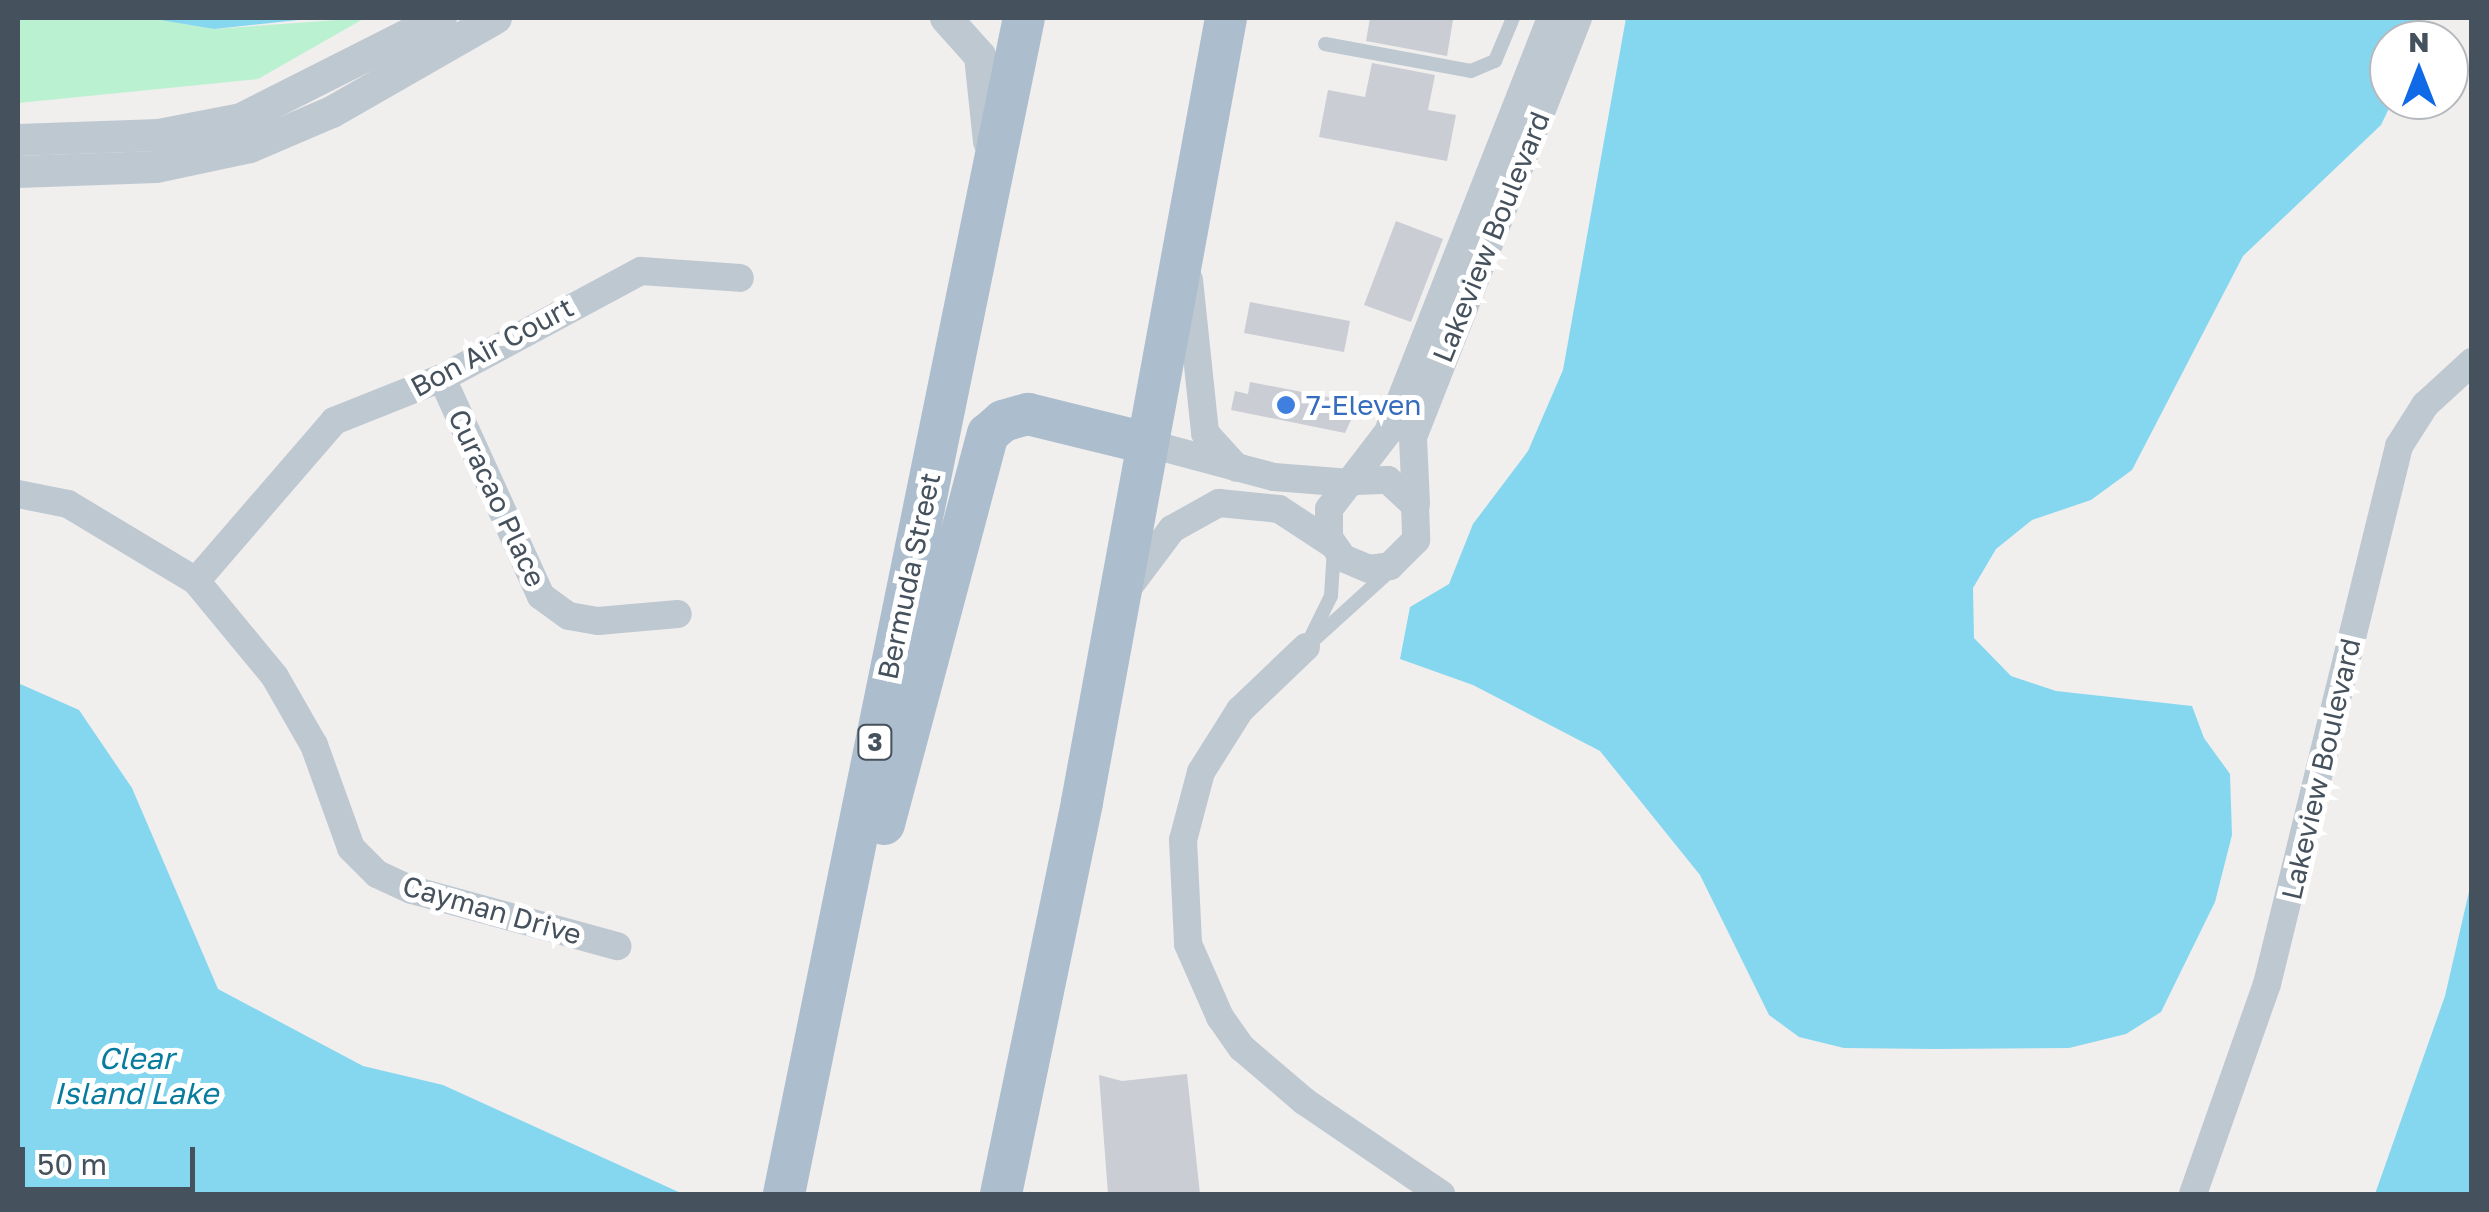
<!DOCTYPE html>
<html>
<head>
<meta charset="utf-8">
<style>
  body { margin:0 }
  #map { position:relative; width:2489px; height:1212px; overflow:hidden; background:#f1eeee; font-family:"Golos Text",sans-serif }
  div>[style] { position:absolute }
  .green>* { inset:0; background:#baf1d0 }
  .water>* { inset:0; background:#85d7f0 }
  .building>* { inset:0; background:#cacdd3 }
  .service>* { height:14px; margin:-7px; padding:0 7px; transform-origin:7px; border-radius:7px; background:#bec8d1 }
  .minor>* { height:28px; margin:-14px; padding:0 14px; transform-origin:14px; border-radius:14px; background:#bec8d1 }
  .tertiary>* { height:32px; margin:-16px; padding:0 16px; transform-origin:16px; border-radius:16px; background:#bec8d1 }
  .primary>* { height:42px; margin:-21px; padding:0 21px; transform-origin:21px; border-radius:21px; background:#acbdce }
  .dots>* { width:28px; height:28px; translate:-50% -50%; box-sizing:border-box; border:5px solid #fff; border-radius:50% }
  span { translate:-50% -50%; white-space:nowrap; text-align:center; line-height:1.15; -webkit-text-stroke:10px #fff; paint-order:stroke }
  .shield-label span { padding:2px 8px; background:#fff; border:2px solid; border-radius:8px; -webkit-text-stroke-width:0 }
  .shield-label { font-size:25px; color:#45515c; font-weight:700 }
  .street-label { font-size:28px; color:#45515c }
  .shop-label { font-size:28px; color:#366cbe }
  .left { translate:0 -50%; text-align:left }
  .water-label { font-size:30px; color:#077c9f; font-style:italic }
  .frame { position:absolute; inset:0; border:20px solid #45515c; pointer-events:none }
  .north { position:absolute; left:2369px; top:20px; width:100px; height:100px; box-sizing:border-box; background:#fff; border:2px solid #b5b9be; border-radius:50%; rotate:0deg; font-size:28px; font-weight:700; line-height:40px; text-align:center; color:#45515c }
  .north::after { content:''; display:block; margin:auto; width:35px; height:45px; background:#106ae8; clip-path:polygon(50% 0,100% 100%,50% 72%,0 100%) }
  .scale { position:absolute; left:20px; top:1147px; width:175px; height:45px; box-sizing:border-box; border:5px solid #45515c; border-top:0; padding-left:12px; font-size:30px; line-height:35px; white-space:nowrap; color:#45515c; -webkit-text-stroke:8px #fff; paint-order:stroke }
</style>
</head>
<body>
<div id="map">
  <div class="green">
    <div style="clip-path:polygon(18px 18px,148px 18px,214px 29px,365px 18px,258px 79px,18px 103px)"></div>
  </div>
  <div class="water">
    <div style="clip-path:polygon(148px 18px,317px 18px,214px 29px)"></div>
    <div style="clip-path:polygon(1626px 18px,2415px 18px,2411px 40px,2389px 40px,2393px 100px,2381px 125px,2243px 256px,2132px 470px,2091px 500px,2032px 520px,1996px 549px,1973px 588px,1974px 638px,2011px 676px,2056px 691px,2192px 706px,2204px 738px,2230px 774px,2232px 835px,2215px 902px,2161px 1012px,2126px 1034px,2069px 1048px,1935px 1049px,1844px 1048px,1799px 1037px,1769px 1015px,1700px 875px,1600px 751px,1473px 685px,1400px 659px,1410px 607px,1449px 584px,1473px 524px,1528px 451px,1563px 370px)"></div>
    <div style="clip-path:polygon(18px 683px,79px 710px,132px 788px,218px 989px,363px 1066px,443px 1085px,683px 1194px,18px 1194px)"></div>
    <div style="clip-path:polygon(2471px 883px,2471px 1194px,2375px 1194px,2445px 996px)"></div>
  </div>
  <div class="building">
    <div style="clip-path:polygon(1370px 18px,1453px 20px,1447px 56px,1366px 41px)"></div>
    <div style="clip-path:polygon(1372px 63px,1435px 75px,1428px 110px,1456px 115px,1447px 161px,1319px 137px,1328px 90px,1365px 97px)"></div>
    <div style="clip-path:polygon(1396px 221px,1443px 239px,1411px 322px,1364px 305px)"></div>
    <div style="clip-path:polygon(1250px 302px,1350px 321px,1344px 352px,1244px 333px)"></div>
    <div style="clip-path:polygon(1250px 382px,1359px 403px,1345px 433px,1231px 410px,1235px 391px,1248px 394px)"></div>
    <div style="clip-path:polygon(1187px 1074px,1200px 1194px,1108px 1194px,1099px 1075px,1122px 1081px)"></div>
  </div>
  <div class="service">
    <div style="left:1325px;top:44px;width:148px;rotate:10.5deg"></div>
    <div style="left:1471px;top:71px;width:26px;rotate:-23deg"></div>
    <div style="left:1495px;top:61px;width:47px;rotate:-67.3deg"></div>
    <div style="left:1334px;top:549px;width:47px;rotate:93.7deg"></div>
    <div style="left:1331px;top:596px;width:57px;rotate:116.1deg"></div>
    <div style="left:1306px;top:647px;width:115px;rotate:-42.2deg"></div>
  </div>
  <div class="minor">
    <div style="left:1189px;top:280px;width:154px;rotate:84deg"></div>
    <div style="left:1205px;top:433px;width:47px;rotate:47.6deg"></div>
    <div style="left:442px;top:378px;width:239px;rotate:65.6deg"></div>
    <div style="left:541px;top:596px;width:34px;rotate:36deg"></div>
    <div style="left:569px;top:616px;width:29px;rotate:10deg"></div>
    <div style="left:598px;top:621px;width:80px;rotate:-5deg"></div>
    <div style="left:1146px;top:443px;width:132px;rotate:14.9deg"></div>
    <div style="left:1274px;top:477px;width:77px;rotate:4.5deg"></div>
    <div style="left:1356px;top:481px;width:32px;rotate:-2deg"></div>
    <div style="left:1388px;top:480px;width:37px;rotate:43deg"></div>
    <div style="left:1415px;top:505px;width:35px;rotate:88deg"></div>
    <div style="left:1416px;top:540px;width:37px;rotate:135deg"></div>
    <div style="left:1390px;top:566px;width:21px;rotate:172deg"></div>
    <div style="left:1369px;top:569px;width:28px;rotate:-157deg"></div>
    <div style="left:1343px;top:558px;width:24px;rotate:-125deg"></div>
    <div style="left:1329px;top:538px;width:29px;rotate:-90deg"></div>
    <div style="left:1329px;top:509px;width:97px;rotate:-52.5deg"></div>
    <div style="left:1388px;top:432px;width:445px;rotate:-68.5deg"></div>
    <div style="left:18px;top:494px;width:51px;rotate:11.3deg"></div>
    <div style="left:68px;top:504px;width:149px;rotate:31deg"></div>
    <div style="left:196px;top:581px;width:124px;rotate:50.5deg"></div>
    <div style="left:275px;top:677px;width:78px;rotate:60.2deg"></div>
    <div style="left:314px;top:745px;width:109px;rotate:70.2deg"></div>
    <div style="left:351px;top:848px;width:37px;rotate:45deg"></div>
    <div style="left:377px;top:874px;width:38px;rotate:25deg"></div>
    <div style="left:412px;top:890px;width:213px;rotate:15.3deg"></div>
    <div style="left:1416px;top:504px;width:67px;rotate:-92.6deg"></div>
    <div style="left:1413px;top:437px;width:450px;rotate:-68.5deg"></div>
    <div style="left:196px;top:581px;width:211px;rotate:-49.2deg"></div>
    <div style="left:334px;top:421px;width:116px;rotate:-21.7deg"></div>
    <div style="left:442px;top:378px;width:226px;rotate:-28.3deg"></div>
    <div style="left:641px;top:271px;width:99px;rotate:4deg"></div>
    <div style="left:1130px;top:585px;width:70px;rotate:-53.1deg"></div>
    <div style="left:1172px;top:529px;width:54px;rotate:-29deg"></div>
    <div style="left:1219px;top:503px;width:60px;rotate:5.7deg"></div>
    <div style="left:1279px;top:509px;width:62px;rotate:33.2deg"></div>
    <div style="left:1306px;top:647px;width:91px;rotate:136.3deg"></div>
    <div style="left:1240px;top:710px;width:73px;rotate:122.2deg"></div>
    <div style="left:1201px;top:772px;width:70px;rotate:104.8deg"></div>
    <div style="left:1183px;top:840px;width:104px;rotate:87.2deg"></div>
    <div style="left:1188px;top:944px;width:80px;rotate:66.3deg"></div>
    <div style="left:1220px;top:1017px;width:38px;rotate:55deg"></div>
    <div style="left:1242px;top:1048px;width:82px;rotate:40.5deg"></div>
    <div style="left:1304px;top:1101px;width:166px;rotate:34.2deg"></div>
    <div style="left:2193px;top:1194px;width:223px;rotate:-70.6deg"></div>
    <div style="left:2267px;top:984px;width:554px;rotate:-76.21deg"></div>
    <div style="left:2399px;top:446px;width:49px;rotate:-57.6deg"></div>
    <div style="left:2425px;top:405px;width:64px;rotate:-42.5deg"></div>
  </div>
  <div class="tertiary">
    <div style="left:946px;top:18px;width:51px;rotate:48.2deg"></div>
    <div style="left:980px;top:56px;width:86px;rotate:84deg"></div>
    <div style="left:18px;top:140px;width:141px;rotate:-2deg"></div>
    <div style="left:159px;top:135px;width:84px;rotate:-11deg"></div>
    <div style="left:241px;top:119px;width:224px;rotate:-26.8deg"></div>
    <div style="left:18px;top:172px;width:138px;rotate:-2.1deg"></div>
    <div style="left:156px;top:167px;width:96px;rotate:-12deg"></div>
    <div style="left:250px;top:147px;width:89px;rotate:-23.1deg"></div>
    <div style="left:332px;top:112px;width:189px;rotate:-29.8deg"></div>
  </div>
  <div class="primary">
    <div style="left:884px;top:824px;width:404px;rotate:-75.1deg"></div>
    <div style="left:988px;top:434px;width:20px;rotate:-41deg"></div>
    <div style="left:1003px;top:421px;width:26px;rotate:-16deg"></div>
    <div style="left:1028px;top:414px;width:122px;rotate:13.8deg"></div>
    <div style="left:784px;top:1194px;width:1200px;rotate:-78.47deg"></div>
    <div style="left:1001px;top:1194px;width:400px;rotate:-78.3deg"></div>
    <div style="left:1082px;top:802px;width:797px;rotate:-79.59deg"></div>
  </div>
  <div class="dots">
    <div style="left:1286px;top:405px;background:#3f7fe0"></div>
  </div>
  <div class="shield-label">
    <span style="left:875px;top:742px">3</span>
  </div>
  <div class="street-label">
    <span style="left:1491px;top:237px;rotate:-68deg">Lakeview Boulevard</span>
    <span style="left:492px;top:347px;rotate:-28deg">Bon Air Court</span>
    <span style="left:497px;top:498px;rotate:65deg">Curacao Place</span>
    <span style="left:909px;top:576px;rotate:-78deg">Bermuda Street</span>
    <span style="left:2321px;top:769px;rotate:-77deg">Lakeview Boulevard</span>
    <span style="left:492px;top:910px;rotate:16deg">Cayman Drive</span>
  </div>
  <div class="shop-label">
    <span class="left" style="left:1306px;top:405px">7-Eleven</span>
  </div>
  <div class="water-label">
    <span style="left:136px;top:1075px">Clear<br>Island Lake</span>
  </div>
  <div class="frame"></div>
  <div class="north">N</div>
  <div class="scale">50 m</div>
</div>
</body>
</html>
